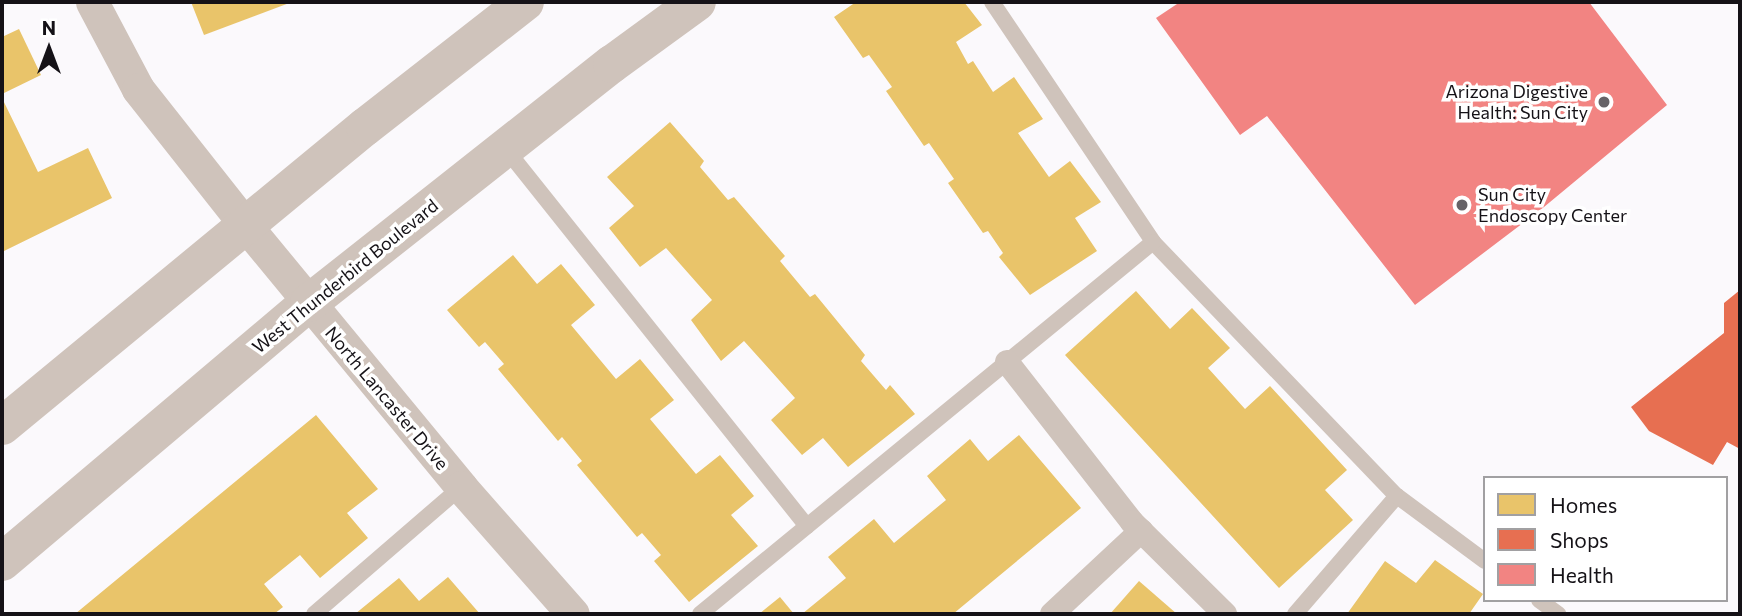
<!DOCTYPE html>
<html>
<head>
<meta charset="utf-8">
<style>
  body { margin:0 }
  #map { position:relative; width:1742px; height:616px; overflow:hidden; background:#fbf9fc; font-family:Commissioner,sans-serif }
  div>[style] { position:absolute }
  .homes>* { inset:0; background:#e9c46a }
  .shops>* { inset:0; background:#e76f51 }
  .health>* { inset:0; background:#f28482 }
  .service>* { height:16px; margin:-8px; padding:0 8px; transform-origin:8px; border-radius:8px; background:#cfc3bb }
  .pedestrian>* { height:24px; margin:-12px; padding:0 12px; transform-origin:12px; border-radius:12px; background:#cfc3bb }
  .minor>* { height:33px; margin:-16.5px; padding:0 16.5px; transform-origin:16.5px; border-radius:16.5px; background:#cfc3bb }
  .tertiary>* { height:38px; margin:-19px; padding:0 19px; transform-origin:19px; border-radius:19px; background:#cfc3bb }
  .dots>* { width:19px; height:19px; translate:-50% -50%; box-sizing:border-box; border:4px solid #fff; border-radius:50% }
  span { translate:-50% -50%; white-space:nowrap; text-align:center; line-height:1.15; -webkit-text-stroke:7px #fff; paint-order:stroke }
  .poi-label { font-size:18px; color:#151217 }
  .right { translate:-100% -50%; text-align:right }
  .left { translate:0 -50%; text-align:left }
  .street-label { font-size:18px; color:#151217 }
  .frame { position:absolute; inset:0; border:4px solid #151217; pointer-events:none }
  .legend { position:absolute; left:1483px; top:476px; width:245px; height:126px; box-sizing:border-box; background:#fff; border:2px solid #a1a0a2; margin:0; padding:9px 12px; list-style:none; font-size:21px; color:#151217 }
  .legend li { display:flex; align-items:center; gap:14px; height:35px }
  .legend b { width:35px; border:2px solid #a1a0a2 }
  .north { position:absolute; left:14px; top:14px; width:70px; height:70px; -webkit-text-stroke:5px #fff; paint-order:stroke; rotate:0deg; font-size:19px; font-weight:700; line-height:28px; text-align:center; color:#151217 }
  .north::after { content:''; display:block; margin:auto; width:24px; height:32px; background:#151217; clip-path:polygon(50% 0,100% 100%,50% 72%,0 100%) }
</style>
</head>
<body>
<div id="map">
  <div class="homes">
    <div style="clip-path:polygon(191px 2px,292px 2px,204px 35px)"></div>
    <div style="clip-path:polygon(856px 2px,964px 2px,982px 25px,956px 42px,968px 64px,973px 61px,993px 92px,1014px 77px,1043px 119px,1018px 133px,1049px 177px,1070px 161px,1101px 202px,1075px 218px,1097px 251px,1030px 295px,999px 257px,1003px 253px,988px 231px,983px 233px,948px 183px,954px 179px,929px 143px,924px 146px,886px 91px,892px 87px,869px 55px,863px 58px,834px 17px)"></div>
    <div style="clip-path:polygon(19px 29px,41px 75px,2px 94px,2px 37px)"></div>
    <div style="clip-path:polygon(2px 98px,38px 172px,88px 148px,112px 198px,2px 252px)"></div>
    <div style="clip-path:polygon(670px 122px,704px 161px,700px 167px,728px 200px,734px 197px,785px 256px,780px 261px,810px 297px,815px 294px,865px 355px,861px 361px,886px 390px,890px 385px,915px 414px,848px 467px,823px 438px,802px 455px,771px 420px,795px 398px,744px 341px,721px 361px,691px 320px,712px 300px,666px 248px,640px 267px,609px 228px,634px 206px,607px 177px)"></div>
    <div style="clip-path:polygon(513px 255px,537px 284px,561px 264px,595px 305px,571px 325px,616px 379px,640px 359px,674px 400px,650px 419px,696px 474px,720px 455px,754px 496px,731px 515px,758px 546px,689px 602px,654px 561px,661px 555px,642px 533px,637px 537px,577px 465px,582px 461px,562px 437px,558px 441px,498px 369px,504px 364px,485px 342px,479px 347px,447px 310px)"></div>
    <div style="clip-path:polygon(1136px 291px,1170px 329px,1192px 308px,1230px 348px,1208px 368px,1245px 409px,1270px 386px,1347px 470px,1325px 490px,1353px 520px,1279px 588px,1065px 355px)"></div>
    <div style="clip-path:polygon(316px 415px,378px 489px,347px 513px,368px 538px,320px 578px,300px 555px,264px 584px,283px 607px,274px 614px,75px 614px)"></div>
    <div style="clip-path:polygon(1019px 435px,1081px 508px,953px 614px,802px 614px,846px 578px,828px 557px,874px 519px,894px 543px,946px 500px,927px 476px,970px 439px,988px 461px)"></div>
    <div style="clip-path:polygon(1435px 560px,1483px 594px,1469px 614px,1347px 614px,1385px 561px,1416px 583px)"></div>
    <div style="clip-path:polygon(448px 577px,480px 614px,355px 614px,399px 578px,419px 601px)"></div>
    <div style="clip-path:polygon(1139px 581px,1177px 614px,1110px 614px)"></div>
    <div style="clip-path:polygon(780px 597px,794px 614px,759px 614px)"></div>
  </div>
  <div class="shops">
    <div style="clip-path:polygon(1740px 290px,1740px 449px,1727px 442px,1713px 465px,1649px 431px,1631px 407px,1724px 333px,1724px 303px)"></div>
  </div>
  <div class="health">
    <div style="clip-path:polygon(1180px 2px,1589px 2px,1667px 105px,1544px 207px,1415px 305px,1267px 116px,1240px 135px,1156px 18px)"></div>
  </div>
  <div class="service">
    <div style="left:992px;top:2px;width:289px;rotate:56.1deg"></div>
    <div style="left:1153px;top:242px;width:352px;rotate:46.2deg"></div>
    <div style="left:505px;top:148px;width:484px;rotate:51.4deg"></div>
    <div style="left:1539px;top:600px;width:24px;rotate:36deg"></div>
    <div style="left:314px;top:614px;width:194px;rotate:-40.8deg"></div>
    <div style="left:700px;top:614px;width:586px;rotate:-39.39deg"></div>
    <div style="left:1295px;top:614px;width:156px;rotate:-49.2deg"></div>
    <div style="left:1397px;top:496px;width:109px;rotate:36.5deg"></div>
  </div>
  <div class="pedestrian">
    <div style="left:1007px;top:362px;width:203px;rotate:52deg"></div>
    <div style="left:1132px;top:522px;width:131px;rotate:44.7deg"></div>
    <div style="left:1052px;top:614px;width:122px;rotate:-43deg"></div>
  </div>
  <div class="minor">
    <div style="left:92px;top:2px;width:98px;rotate:62.1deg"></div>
    <div style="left:138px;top:89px;width:176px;rotate:51.7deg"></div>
    <div style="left:247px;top:227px;width:337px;rotate:50.5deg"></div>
    <div style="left:461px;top:487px;width:169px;rotate:48.6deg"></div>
  </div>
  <div class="tertiary">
    <div style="left:2px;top:426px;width:470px;rotate:-39.5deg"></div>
    <div style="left:365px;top:127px;width:203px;rotate:-38deg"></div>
    <div style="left:2px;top:562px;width:402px;rotate:-40.2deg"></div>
    <div style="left:309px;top:303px;width:386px;rotate:-38.3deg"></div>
    <div style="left:612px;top:64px;width:105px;rotate:-36.1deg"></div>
  </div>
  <div class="dots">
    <div style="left:1604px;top:102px;background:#666367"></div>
    <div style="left:1462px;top:205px;background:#666367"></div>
  </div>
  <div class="poi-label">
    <span class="right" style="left:1588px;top:102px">Arizona Digestive<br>Health: Sun City</span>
    <span class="left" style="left:1478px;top:205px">Sun City<br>Endoscopy Center</span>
  </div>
  <div class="street-label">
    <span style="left:345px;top:276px;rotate:-39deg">West Thunderbird Boulevard</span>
    <span style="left:387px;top:398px;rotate:50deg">North Lancaster Drive</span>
  </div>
  <div class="frame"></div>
  <ul class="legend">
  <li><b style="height:19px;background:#e9c46a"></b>Homes</li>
  <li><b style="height:19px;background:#e76f51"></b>Shops</li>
  <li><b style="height:19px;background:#f28482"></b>Health</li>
  </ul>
  <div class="north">N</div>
</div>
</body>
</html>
